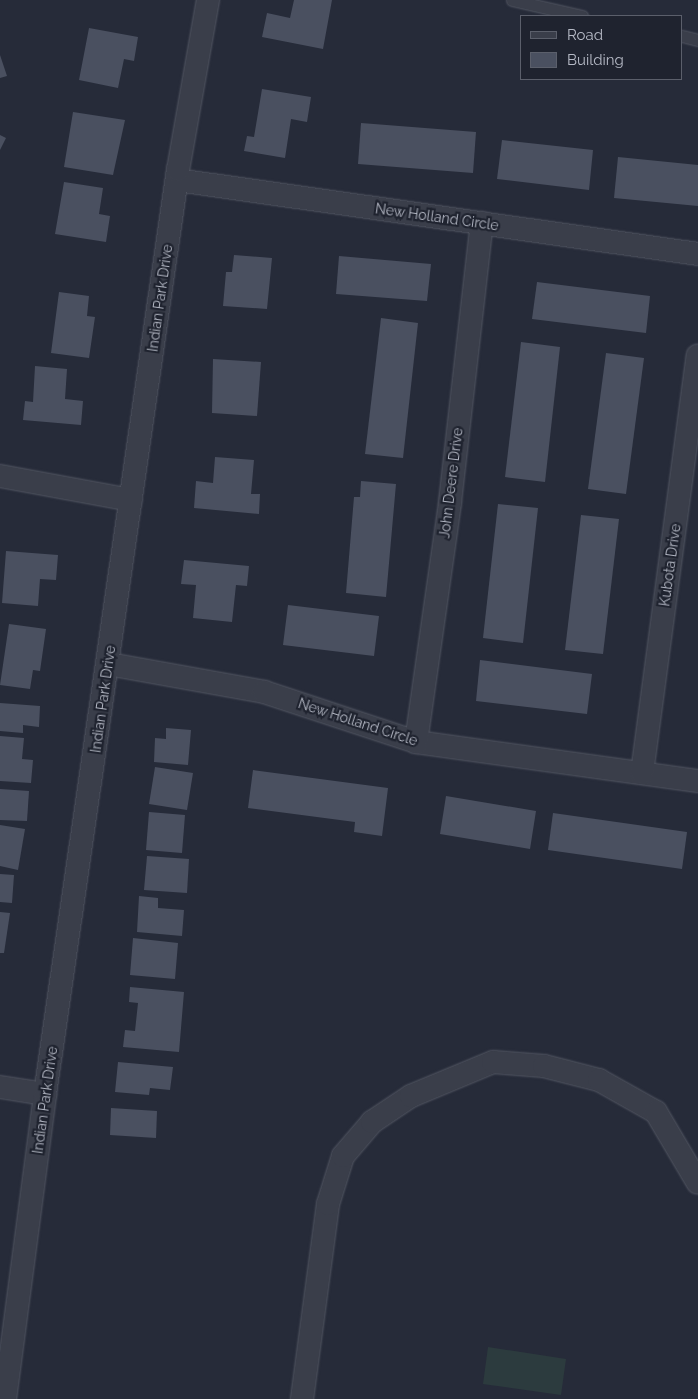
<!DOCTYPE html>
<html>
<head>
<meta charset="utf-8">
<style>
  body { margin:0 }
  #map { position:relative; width:698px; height:1399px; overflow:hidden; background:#262b39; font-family:Raleway,sans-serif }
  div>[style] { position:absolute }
  .green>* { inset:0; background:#2c3b3e }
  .building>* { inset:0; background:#4a5060 }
  .roads { filter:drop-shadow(0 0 1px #525662) drop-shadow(0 0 1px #525662) }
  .lane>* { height:11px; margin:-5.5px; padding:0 5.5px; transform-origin:5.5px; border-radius:5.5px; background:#3a3e4a }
  .street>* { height:22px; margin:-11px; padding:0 11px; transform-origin:11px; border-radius:11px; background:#3a3e4a }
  span { translate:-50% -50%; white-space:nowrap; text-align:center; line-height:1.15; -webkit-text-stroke:4.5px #1f232f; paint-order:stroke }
  .street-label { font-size:14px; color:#b5b9c5 }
  .legend { position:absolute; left:520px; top:15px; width:162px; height:65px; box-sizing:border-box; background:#1f232f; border:1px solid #5b5f6b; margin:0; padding:6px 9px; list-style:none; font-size:15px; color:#b5b9c5 }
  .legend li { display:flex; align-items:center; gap:10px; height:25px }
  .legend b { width:25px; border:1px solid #5b5f6b }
</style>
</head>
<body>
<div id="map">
  <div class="green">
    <div style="clip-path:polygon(488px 1347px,566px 1359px,561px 1395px,483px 1384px)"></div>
  </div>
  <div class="building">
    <div style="clip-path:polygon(294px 0,332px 0,323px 49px,262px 37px,267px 13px,290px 18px)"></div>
    <div style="clip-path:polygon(89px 28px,138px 37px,134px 61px,124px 59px,118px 88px,79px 80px)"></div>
    <div style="clip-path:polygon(0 55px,7px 76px,0 78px)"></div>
    <div style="clip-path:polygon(262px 89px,311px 97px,307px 122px,291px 119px,285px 158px,244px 151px,247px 136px,254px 137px)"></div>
    <div style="clip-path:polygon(73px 112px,125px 120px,113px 175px,64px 167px)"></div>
    <div style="clip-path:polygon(361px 123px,476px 132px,473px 173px,358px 164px)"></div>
    <div style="clip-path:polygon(0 135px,6px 138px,0 150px)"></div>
    <div style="clip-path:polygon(502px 140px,593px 150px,589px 190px,497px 179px)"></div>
    <div style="clip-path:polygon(618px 157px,698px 165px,698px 206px,614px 198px)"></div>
    <div style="clip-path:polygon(64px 182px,103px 188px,99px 214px,110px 216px,106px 242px,55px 234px)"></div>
    <div style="clip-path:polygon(234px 255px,272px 258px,267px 309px,223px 306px,226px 272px,232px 272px)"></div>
    <div style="clip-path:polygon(339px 256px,431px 264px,427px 301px,336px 294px)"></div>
    <div style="clip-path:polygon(537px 282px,650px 296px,646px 333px,532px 319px)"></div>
    <div style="clip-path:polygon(59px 292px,89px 296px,87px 316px,95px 317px,89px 358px,51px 353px)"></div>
    <div style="clip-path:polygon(381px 318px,418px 323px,403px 458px,365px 454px)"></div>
    <div style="clip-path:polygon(521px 342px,560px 347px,545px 482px,505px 477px)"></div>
    <div style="clip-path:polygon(606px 353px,644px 358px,626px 494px,588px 489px)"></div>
    <div style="clip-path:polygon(213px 359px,261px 362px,257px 416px,212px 413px)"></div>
    <div style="clip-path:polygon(35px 366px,67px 369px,65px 399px,83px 401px,81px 425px,23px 420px,25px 401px,33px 402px)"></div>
    <div style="clip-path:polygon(215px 457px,254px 460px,251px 494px,260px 494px,259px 514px,194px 508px,196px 481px,213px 483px)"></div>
    <div style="clip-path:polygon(361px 481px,396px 484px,386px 597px,346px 593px,354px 497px,360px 497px)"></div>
    <div style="clip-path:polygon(498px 504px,538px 508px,523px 643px,483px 638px)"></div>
    <div style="clip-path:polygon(581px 515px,619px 519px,603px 654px,565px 650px)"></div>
    <div style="clip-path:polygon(6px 551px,58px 555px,56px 580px,40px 579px,38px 606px,2px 603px)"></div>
    <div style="clip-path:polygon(184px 560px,249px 566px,247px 586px,236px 585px,232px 622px,193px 618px,196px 585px,181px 584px)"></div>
    <div style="clip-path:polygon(288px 605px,379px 616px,374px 656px,283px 645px)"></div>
    <div style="clip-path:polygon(9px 624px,46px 629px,40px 671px,33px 670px,30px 689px,0 685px)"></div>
    <div style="clip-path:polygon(480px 660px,592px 674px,587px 714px,476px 701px)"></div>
    <div style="clip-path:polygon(0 703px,40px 706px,39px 727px,23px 725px,23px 733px,0 731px)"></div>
    <div style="clip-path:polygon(166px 728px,191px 730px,188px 765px,154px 762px,155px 738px,166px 739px)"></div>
    <div style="clip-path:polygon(0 736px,24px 738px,22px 759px,33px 760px,31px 783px,0 781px)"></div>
    <div style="clip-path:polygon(155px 767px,193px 773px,187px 810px,149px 804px)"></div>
    <div style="clip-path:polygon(253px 770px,388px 788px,382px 836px,354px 832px,355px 822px,248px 808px)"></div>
    <div style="clip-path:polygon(0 789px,29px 791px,27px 821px,0 820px)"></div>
    <div style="clip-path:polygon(446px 796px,536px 811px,530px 849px,440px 834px)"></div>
    <div style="clip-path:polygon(149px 812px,185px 815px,182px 853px,146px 850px)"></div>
    <div style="clip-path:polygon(553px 813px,687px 832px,682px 869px,548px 850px)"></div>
    <div style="clip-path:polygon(0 825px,25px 829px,18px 870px,0 866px)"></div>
    <div style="clip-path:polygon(147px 856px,189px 859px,187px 893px,144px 890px)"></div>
    <div style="clip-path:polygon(0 874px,14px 875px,12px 903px,0 902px)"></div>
    <div style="clip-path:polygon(139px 896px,158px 898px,158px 908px,184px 910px,182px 936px,137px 932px)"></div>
    <div style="clip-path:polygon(0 912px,10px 913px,4px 953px,0 953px)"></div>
    <div style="clip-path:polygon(133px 938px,178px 943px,175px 979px,130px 975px)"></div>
    <div style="clip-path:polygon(130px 987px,184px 992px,179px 1052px,123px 1047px,125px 1030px,135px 1031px,138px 1003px,129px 1002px)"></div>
    <div style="clip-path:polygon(118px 1062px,173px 1067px,170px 1090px,150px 1088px,149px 1095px,115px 1092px)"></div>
    <div style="clip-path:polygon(111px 1108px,157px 1111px,156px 1138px,110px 1135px)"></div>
  </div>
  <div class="roads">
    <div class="lane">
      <div style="left:512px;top:0;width:72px;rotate:12.9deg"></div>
      <div style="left:682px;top:36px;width:16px;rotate:14deg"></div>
    </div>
    <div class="street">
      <div style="left:177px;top:180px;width:526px;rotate:8.08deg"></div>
      <div style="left:0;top:476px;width:133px;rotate:10.4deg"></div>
      <div style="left:109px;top:664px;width:158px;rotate:10.2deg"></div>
      <div style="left:264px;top:692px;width:160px;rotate:18.2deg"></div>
      <div style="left:416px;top:742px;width:285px;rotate:7.9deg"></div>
      <div style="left:416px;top:742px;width:242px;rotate:-81.9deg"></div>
      <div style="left:450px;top:502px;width:281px;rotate:-83.5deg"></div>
      <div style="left:642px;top:773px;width:421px;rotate:-82.4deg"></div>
      <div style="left:0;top:1087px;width:46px;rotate:8.8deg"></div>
      <div style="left:5px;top:1399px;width:308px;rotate:-82.5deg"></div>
      <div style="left:45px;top:1094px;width:934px;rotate:-81.81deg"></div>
      <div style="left:178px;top:170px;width:173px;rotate:-80deg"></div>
      <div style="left:302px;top:1399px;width:197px;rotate:-82.4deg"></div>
      <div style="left:328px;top:1204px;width:50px;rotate:-72.6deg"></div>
      <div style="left:343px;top:1156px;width:45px;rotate:-49.5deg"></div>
      <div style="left:372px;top:1122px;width:47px;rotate:-33.7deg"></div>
      <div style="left:411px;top:1096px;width:89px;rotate:-22.5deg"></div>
      <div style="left:493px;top:1062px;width:51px;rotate:4.5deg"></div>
      <div style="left:544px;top:1066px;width:57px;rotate:14.3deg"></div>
      <div style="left:599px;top:1080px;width:65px;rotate:29.3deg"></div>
      <div style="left:656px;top:1112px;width:82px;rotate:59.4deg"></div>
    </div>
  </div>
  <div class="street-label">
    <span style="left:437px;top:217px;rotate:8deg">New Holland Circle</span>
    <span style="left:160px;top:298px;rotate:-82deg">Indian Park Drive</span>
    <span style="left:451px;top:483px;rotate:-83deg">John Deere Drive</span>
    <span style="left:670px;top:565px;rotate:-82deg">Kubota Drive</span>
    <span style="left:103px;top:699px;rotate:-82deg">Indian Park Drive</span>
    <span style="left:358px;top:722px;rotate:18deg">New Holland Circle</span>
    <span style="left:45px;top:1100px;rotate:-82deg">Indian Park Drive</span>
  </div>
  <ul class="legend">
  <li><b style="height:6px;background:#3a3e4a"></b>Road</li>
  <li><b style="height:14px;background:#4a5060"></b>Building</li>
  </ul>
</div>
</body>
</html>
